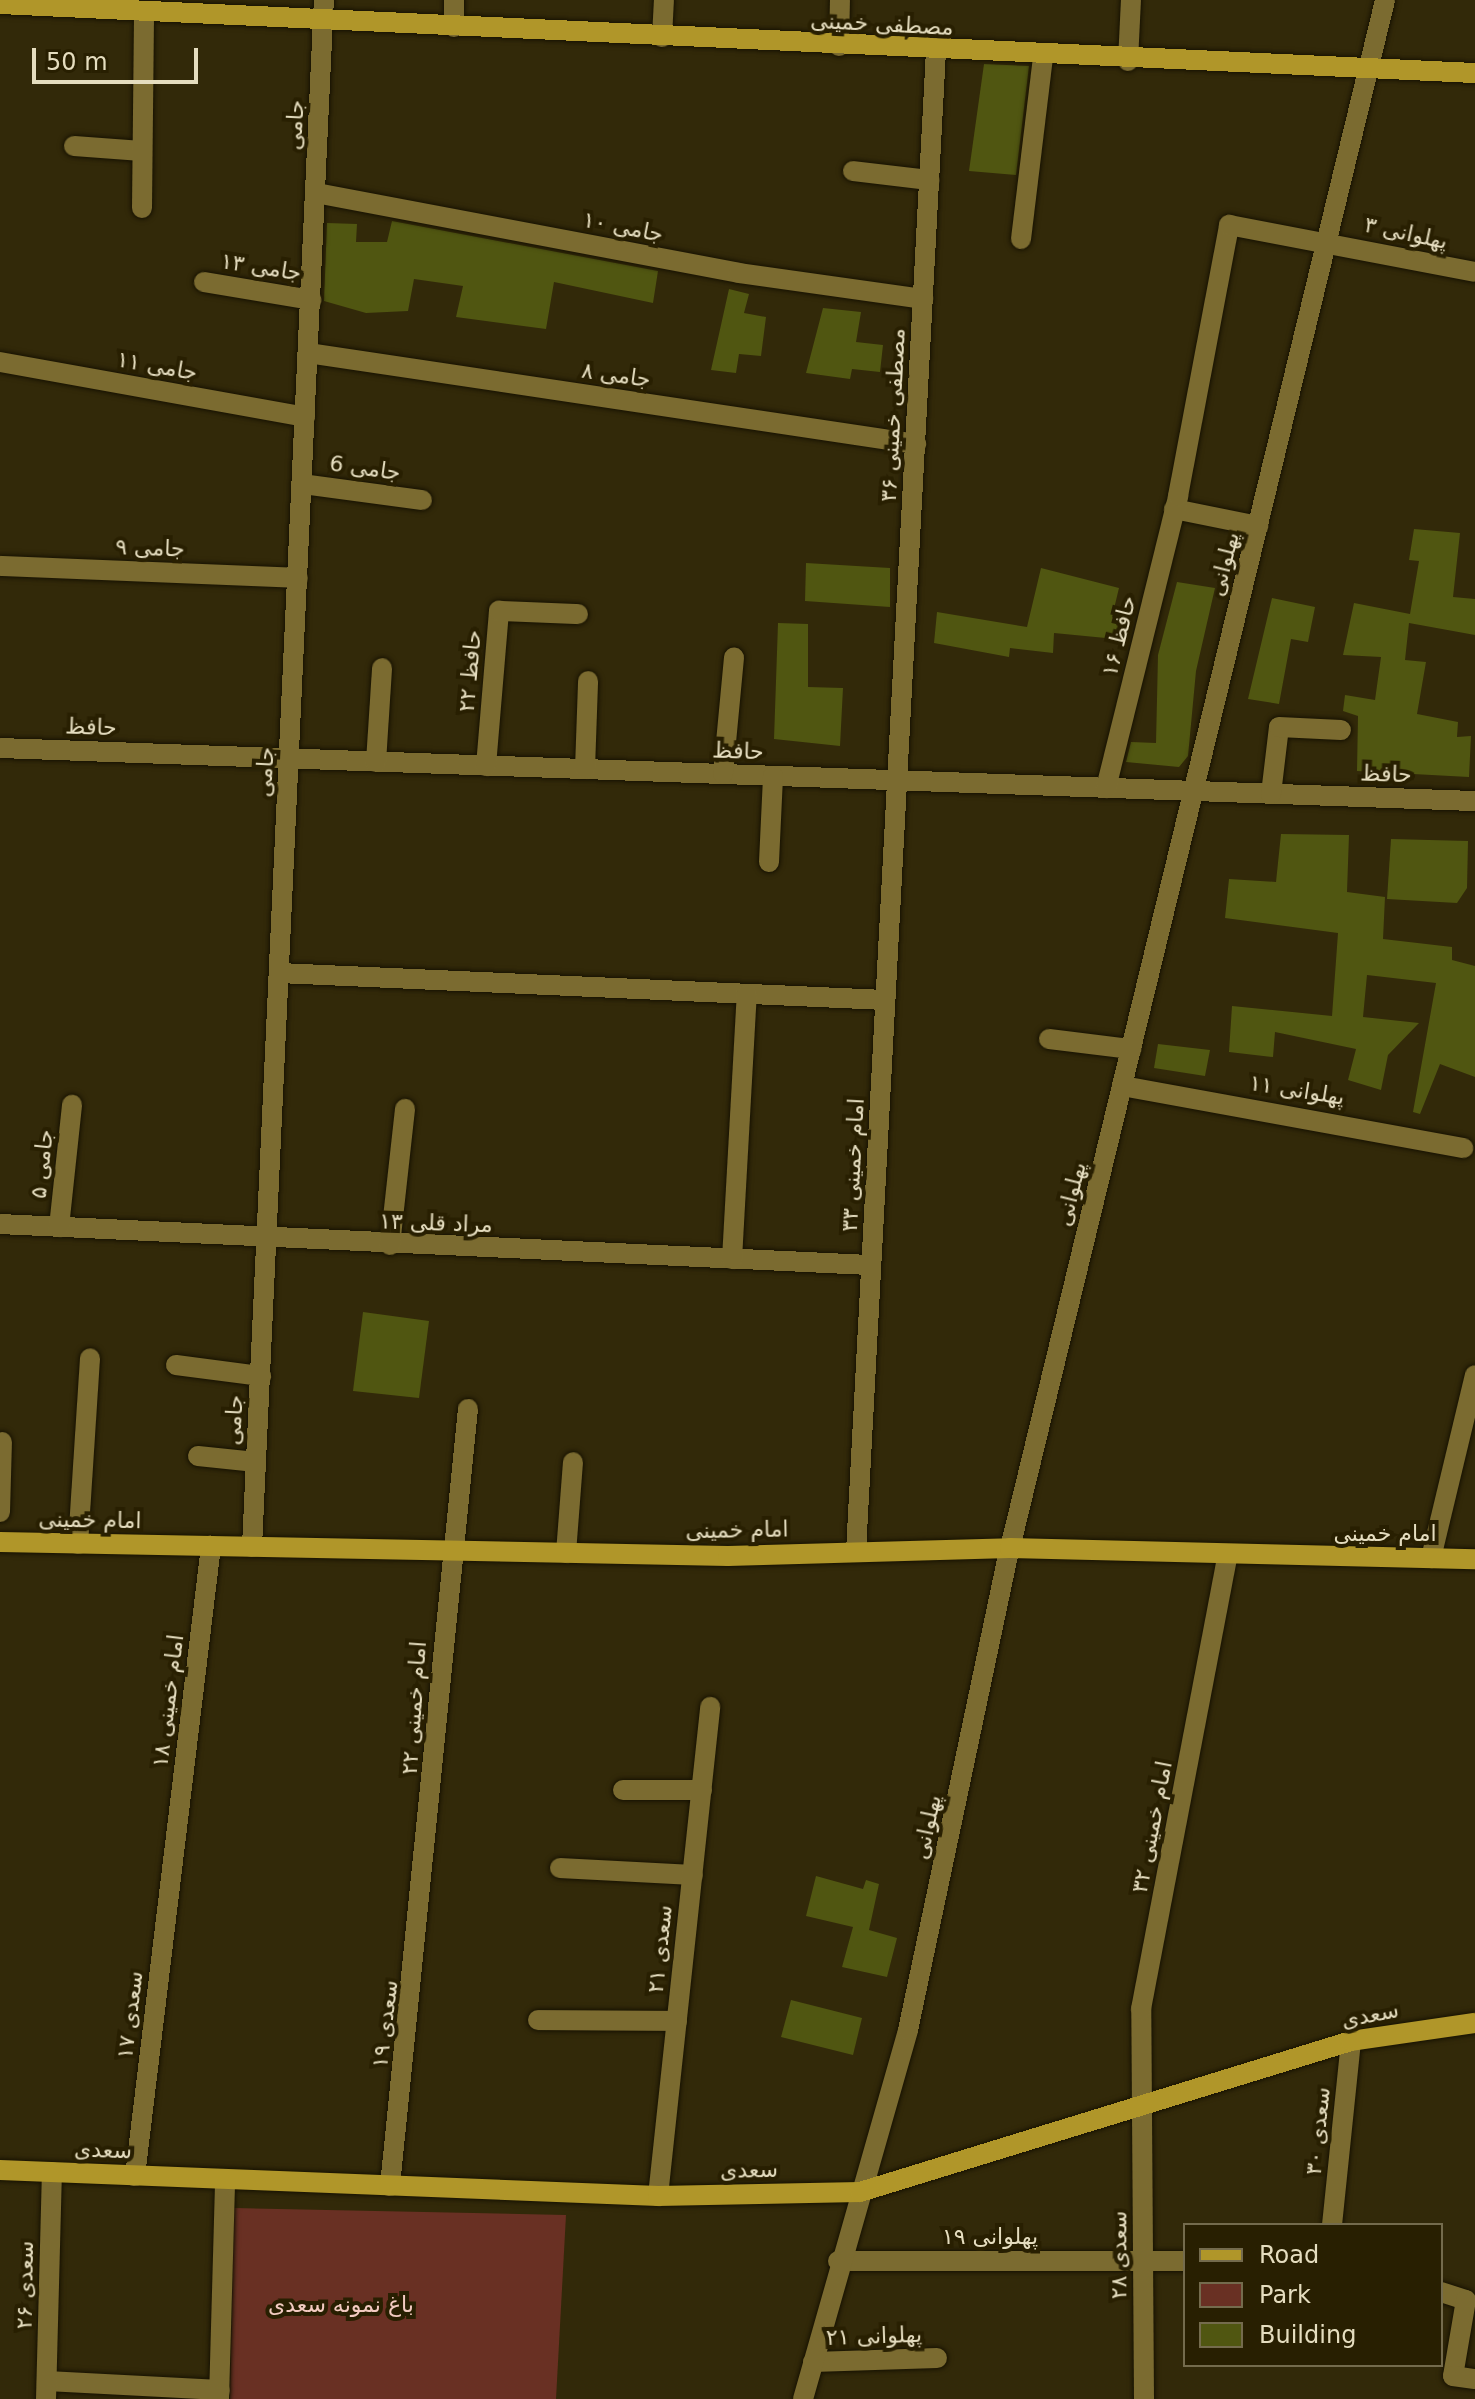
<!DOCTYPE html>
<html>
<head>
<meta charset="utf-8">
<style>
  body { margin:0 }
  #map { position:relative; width:1475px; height:2399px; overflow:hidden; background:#322909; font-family:"DejaVu Sans",Cairo,sans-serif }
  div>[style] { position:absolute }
  .green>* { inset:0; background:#693023 }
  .building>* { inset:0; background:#505611 }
  .roads { filter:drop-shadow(0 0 2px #171202) drop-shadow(0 0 2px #171202) }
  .minor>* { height:20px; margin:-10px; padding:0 10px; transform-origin:10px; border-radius:10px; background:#7b6b30 }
  .major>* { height:20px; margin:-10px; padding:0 10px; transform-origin:10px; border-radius:10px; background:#b09629 }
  span { translate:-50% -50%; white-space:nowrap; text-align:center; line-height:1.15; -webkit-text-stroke:8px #281f01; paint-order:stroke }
  .street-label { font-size:22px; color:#e5ddbf }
  .park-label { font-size:22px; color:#f3cbc1 }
  .legend { position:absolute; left:1183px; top:2223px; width:260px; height:144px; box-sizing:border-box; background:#281f01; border:2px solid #746b4d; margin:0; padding:10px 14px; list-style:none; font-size:24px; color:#e5ddbf }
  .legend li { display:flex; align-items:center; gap:16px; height:40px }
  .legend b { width:40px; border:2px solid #746b4d }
  .scale { position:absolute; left:32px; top:48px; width:166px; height:36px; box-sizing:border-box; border:4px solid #e5ddbf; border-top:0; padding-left:10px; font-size:24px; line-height:28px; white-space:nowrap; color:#e5ddbf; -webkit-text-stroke:6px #281f01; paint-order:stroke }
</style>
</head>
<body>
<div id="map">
  <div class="green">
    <div style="clip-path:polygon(234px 2208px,566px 2215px,556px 2399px,230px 2399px)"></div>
  </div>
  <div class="building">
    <div style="clip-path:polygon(984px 64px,1029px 66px,1016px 175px,969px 171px)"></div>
    <div style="clip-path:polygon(392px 221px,658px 271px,653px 303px,554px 282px,546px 329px,456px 317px,463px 286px,414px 279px,408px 311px,366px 313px,324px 301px,327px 223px,357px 224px,356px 242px,387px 242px)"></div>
    <div style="clip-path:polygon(729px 289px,749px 294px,744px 313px,766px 317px,761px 356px,739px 354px,736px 373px,711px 370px)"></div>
    <div style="clip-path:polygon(823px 308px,861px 312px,856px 342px,883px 345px,880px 372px,852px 369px,850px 379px,806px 373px)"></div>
    <div style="clip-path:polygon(1414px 529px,1460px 533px,1453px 597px,1475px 599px,1475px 635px,1409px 623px,1405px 660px,1426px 662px,1417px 714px,1458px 722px,1457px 737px,1471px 736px,1469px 777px,1357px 771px,1358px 716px,1343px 711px,1345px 695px,1375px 700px,1381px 657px,1343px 655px,1354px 603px,1410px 614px,1419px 561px,1409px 560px)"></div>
    <div style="clip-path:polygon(806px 563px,890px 568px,890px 607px,805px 601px)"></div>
    <div style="clip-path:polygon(1041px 568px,1119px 588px,1112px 617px,1123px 624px,1116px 639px,1054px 633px,1053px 653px,1010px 648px,1009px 657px,934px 643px,937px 612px,1027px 627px)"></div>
    <div style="clip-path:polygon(1177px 582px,1215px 588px,1196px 671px,1188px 756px,1179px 767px,1126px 762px,1131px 742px,1156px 743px,1158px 655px)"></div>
    <div style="clip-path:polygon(1272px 598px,1315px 607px,1308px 642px,1291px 639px,1279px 704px,1248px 699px)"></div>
    <div style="clip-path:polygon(778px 623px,808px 624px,808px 687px,843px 688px,840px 746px,774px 739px)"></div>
    <div style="clip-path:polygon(1281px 834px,1349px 835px,1347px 892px,1385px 897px,1383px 939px,1452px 947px,1452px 960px,1475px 966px,1475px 1077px,1440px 1064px,1420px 1114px,1413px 1112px,1436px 983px,1367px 975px,1363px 1017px,1419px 1023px,1388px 1055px,1381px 1090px,1348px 1080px,1356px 1049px,1275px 1032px,1273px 1057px,1229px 1052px,1232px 1006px,1332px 1016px,1338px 933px,1225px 918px,1229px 879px,1276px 882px)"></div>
    <div style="clip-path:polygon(1391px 839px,1468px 841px,1467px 888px,1457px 903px,1387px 899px)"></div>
    <div style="clip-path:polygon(1158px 1044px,1210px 1050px,1205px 1076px,1154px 1068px)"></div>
    <div style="clip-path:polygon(363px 1312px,429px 1321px,419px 1398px,353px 1391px)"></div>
    <div style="clip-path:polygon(816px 1876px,863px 1889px,866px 1880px,879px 1884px,869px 1930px,897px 1938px,887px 1977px,842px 1967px,853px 1927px,806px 1916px)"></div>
    <div style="clip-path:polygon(791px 2000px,862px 2018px,853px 2055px,781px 2037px)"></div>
  </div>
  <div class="roads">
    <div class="minor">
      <div style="left:454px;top:0;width:27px;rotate:90deg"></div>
      <div style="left:662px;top:37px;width:37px;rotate:-87deg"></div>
      <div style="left:839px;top:46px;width:46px;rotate:-88.8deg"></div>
      <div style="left:1128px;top:61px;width:61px;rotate:-87.2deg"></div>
      <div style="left:74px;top:146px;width:68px;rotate:4.2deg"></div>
      <div style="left:853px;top:171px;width:77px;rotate:6.8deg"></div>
      <div style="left:316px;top:193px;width:430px;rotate:10.7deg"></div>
      <div style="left:739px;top:273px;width:186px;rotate:8deg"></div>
      <div style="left:142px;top:208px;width:197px;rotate:-89.4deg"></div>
      <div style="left:1021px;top:239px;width:184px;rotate:-83.1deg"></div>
      <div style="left:204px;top:282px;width:109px;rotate:9.5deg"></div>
      <div style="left:308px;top:353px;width:615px;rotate:8.51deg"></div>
      <div style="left:0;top:362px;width:310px;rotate:10.2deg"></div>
      <div style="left:302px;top:484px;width:121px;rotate:7.6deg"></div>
      <div style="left:1174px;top:509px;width:86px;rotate:11.4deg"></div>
      <div style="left:0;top:566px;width:298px;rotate:2.3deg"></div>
      <div style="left:0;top:748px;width:1476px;rotate:2.06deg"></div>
      <div style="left:376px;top:762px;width:94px;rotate:-86.3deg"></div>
      <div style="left:486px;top:766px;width:156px;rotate:-85.2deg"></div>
      <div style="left:499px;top:611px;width:79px;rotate:2.2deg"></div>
      <div style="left:585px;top:769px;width:88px;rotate:-88deg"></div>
      <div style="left:723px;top:774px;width:117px;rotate:-84.6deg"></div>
      <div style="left:1106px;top:788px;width:301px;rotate:-76.1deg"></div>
      <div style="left:1178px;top:496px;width:276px;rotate:-79.3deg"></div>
      <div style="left:1229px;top:225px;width:250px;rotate:10.8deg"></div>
      <div style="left:1271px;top:794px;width:67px;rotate:-83.2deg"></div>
      <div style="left:1279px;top:727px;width:62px;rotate:2.8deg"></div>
      <div style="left:769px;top:862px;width:86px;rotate:-87.3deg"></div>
      <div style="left:279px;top:973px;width:607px;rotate:2.55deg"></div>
      <div style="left:1049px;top:1039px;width:83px;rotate:7deg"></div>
      <div style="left:1122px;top:1086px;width:347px;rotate:10.3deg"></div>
      <div style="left:0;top:1224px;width:872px;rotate:2.7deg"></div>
      <div style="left:59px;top:1227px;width:123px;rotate:-83.9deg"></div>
      <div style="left:390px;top:1245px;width:137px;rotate:-83.7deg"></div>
      <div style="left:732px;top:1259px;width:265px;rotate:-86.8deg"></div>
      <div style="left:176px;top:1365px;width:86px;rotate:7.4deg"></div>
      <div style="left:198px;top:1456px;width:58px;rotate:5.9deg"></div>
      <div style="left:0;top:1512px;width:70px;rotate:-88.4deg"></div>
      <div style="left:78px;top:1544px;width:186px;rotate:-86.3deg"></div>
      <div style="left:252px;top:1547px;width:1549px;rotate:-87.34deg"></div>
      <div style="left:856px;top:1552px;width:1503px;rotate:-86.95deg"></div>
      <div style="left:566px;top:1553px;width:91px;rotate:-85.6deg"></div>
      <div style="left:1431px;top:1558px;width:188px;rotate:-76.5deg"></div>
      <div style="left:623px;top:1790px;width:79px"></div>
      <div style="left:560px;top:1868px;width:133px;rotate:3deg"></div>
      <div style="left:538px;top:2020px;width:139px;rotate:0.4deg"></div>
      <div style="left:135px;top:2176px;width:635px;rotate:-83.12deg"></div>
      <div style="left:390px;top:2186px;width:781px;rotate:-84.27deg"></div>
      <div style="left:658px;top:2196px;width:492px;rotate:-83.9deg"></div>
      <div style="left:1332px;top:2225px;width:185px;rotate:-84.1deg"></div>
      <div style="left:838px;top:2261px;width:347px"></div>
      <div style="left:1441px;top:2292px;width:26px;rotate:18deg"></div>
      <div style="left:1466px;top:2300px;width:77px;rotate:99.7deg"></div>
      <div style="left:1453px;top:2376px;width:22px;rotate:8deg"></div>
      <div style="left:813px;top:2362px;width:124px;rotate:-1.8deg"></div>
      <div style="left:47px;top:2381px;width:173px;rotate:3deg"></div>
      <div style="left:46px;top:2399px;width:227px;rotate:-88.5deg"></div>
      <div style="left:219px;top:2399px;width:220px;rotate:-88.4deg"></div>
      <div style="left:803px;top:2399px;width:384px;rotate:-74.1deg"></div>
      <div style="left:908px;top:2030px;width:493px;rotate:-78.1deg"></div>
      <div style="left:1010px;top:1548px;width:1593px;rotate:-76.38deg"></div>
      <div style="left:1144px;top:2399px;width:390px;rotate:-90.4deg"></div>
      <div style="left:1141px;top:2009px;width:463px;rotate:-79.2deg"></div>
    </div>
    <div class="major">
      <div style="left:0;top:4px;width:1477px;rotate:2.68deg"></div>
      <div style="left:0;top:1542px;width:728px;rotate:1.1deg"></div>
      <div style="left:728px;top:1556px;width:282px;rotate:-1.6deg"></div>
      <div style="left:1010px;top:1548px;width:465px;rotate:1.4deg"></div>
      <div style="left:0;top:2170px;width:659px;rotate:2.26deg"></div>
      <div style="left:658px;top:2196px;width:202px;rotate:-1.1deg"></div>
      <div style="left:860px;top:2192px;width:514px;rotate:-17.09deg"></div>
      <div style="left:1351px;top:2041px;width:125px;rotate:-8.3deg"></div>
    </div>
  </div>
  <div class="street-label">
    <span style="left:882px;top:24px;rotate:3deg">مصطفی خمینی</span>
    <span style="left:295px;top:125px;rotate:-87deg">جامی</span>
    <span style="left:623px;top:227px;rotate:11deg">جامی ۱۰</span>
    <span style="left:1406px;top:233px;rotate:12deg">پهلوانی ۳</span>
    <span style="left:261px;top:267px;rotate:9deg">جامی ۱۳</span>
    <span style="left:157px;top:366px;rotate:10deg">جامی ۱۱</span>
    <span style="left:616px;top:375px;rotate:8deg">جامی ۸</span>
    <span style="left:893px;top:415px;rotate:-87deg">مصطفی خمینی ۳۶</span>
    <span style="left:365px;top:468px;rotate:8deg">جامی 6</span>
    <span style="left:150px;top:548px;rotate:2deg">جامی ۹</span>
    <span style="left:1224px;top:564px;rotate:-76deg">پهلوانی</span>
    <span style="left:1119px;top:636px;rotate:-76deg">حافظ ۱۶</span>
    <span style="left:470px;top:671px;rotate:-85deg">حافظ ۲۲</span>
    <span style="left:91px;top:727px;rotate:2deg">حافظ</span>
    <span style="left:738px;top:751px;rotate:2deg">حافظ</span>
    <span style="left:265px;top:772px;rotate:-87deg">جامی</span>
    <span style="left:1386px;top:774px;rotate:2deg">حافظ</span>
    <span style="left:1297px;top:1090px;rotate:9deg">پهلوانی ۱۱</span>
    <span style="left:42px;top:1164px;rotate:-84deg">جامی ۵</span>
    <span style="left:853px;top:1165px;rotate:-87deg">امام خمینی ۳۳</span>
    <span style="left:1071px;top:1194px;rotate:-76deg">پهلوانی</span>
    <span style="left:436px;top:1223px;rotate:2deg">مراد قلی ۱۳</span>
    <span style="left:234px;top:1420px;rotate:-87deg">جامی</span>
    <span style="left:90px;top:1520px;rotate:1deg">امام خمینی</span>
    <span style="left:737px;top:1530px;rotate:-1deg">امام خمینی</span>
    <span style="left:1385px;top:1534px">امام خمینی</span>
    <span style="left:168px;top:1701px;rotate:-83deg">امام خمینی ۱۸</span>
    <span style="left:414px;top:1708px;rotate:-86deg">امام خمینی ۲۲</span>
    <span style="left:927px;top:1827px;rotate:-78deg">پهلوانی</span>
    <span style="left:1152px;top:1827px;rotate:-79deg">امام خمینی ۳۲</span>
    <span style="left:660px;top:1949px;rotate:-84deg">سعدی ۲۱</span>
    <span style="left:130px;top:2015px;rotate:-83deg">سعدی ۱۷</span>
    <span style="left:1370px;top:2015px;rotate:-11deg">سعدی</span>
    <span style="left:385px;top:2024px;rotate:-83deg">سعدی ۱۹</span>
    <span style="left:1318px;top:2131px;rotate:-84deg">سعدی ۳۰</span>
    <span style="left:103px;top:2150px;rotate:2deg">سعدی</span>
    <span style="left:749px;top:2170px;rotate:-1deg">سعدی</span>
    <span style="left:990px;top:2237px">پهلوانی ۱۹</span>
    <span style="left:1119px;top:2255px;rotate:-90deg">سعدی ۲۸</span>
    <span style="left:25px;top:2285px;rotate:-89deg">سعدی ۲۶</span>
    <span style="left:874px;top:2336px;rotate:-2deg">پهلوانی ۲۱</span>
  </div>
  <div class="park-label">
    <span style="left:341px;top:2305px">باغ نمونه سعدی</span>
  </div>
  <ul class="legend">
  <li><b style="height:10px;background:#b09629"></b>Road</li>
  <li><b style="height:22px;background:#693023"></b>Park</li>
  <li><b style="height:22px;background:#505611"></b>Building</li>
  </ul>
  <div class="scale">50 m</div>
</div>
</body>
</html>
